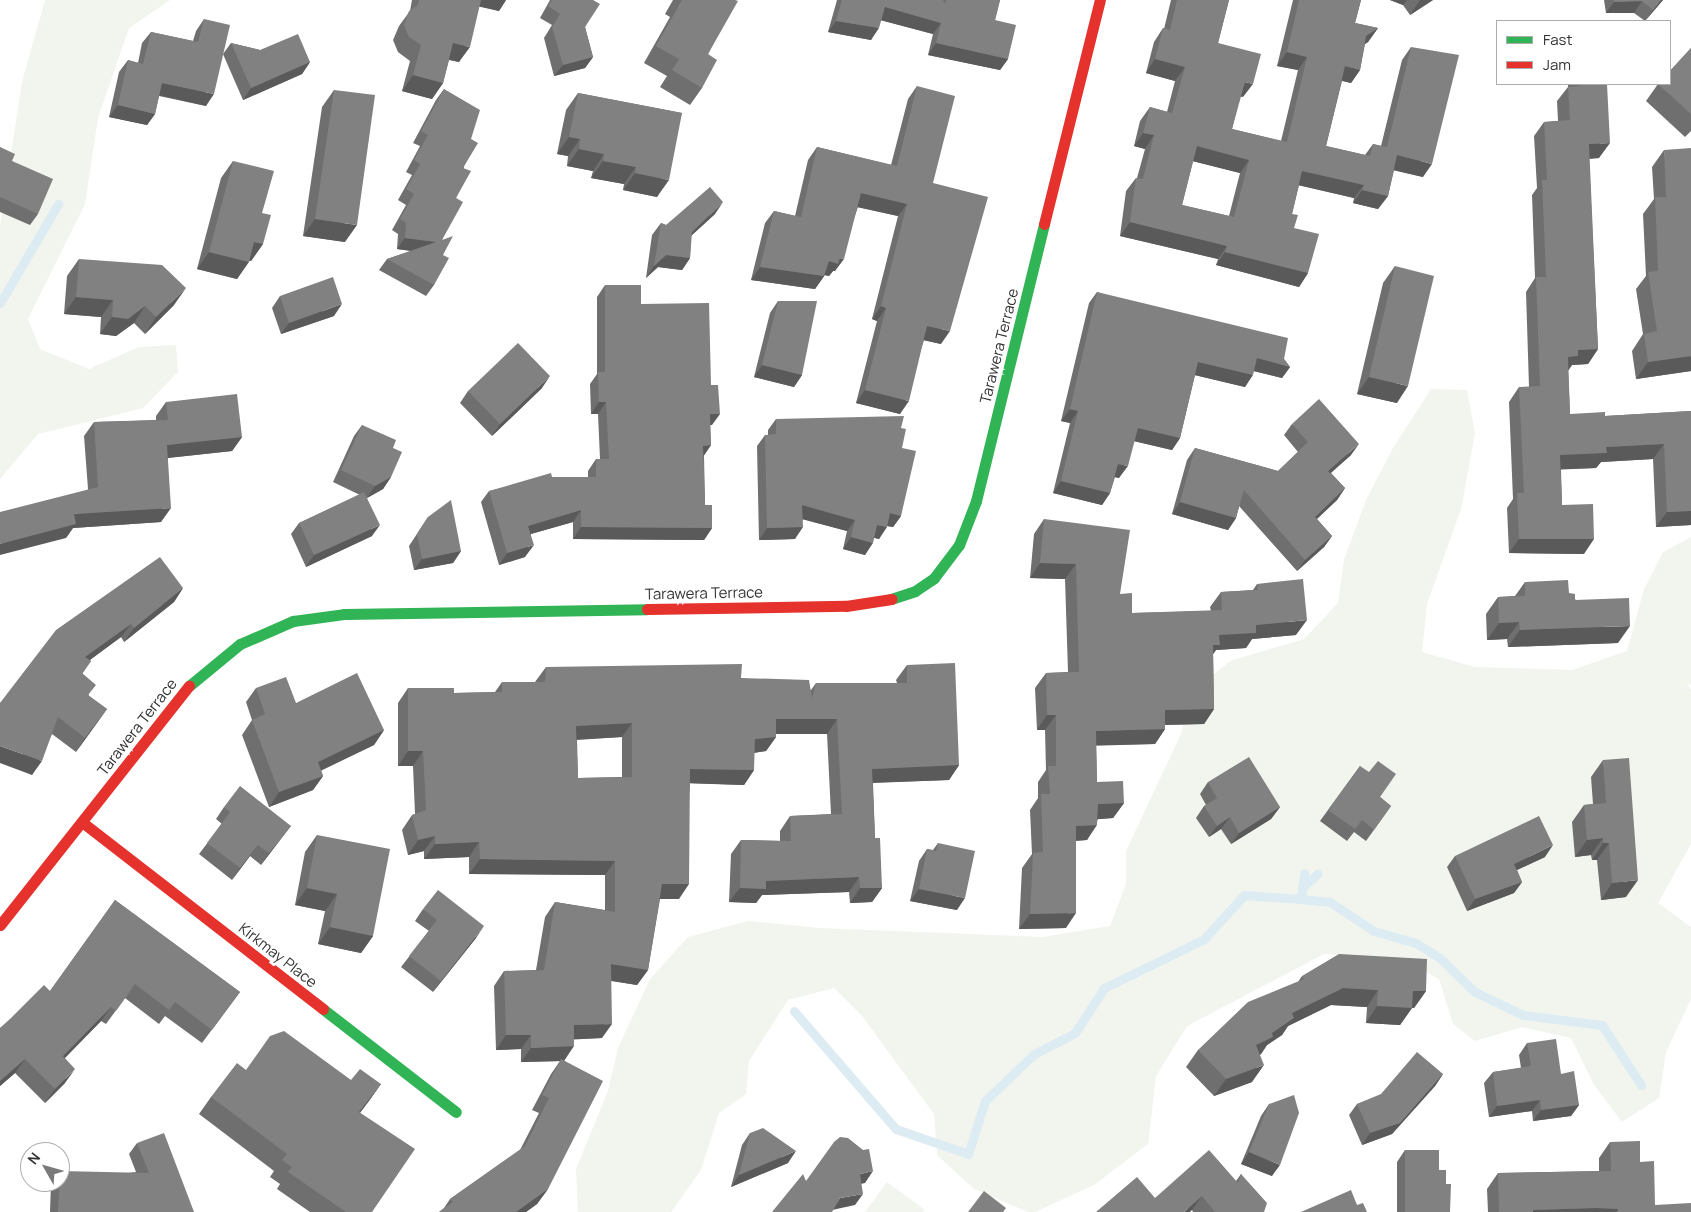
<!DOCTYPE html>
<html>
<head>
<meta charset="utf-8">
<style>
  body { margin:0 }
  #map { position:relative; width:1691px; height:1212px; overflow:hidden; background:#fff; font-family:Manrope,sans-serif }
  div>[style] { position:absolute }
  .green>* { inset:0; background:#f1f5ed }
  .stream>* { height:9px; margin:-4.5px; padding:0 4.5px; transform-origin:4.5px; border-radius:4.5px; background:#ddebf3 }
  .fast>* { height:11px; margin:-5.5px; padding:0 5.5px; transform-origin:5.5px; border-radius:5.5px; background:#30b455 }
  .jam>* { height:11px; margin:-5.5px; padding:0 5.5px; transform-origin:5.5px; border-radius:5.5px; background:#e5322d }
  .wall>* { inset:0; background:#6f6f6f }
  .shaded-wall>* { inset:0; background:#5a5a5a }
  .building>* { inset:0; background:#818181 }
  span { translate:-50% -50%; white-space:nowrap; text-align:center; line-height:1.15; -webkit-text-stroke:5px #fff; paint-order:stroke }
  .street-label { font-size:15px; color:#333 }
  .legend { position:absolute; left:1496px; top:20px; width:175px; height:65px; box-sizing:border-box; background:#fff; border:1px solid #adadad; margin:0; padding:6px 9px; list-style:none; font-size:15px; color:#333 }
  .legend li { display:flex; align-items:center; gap:10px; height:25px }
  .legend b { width:25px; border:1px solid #adadad }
  .north { position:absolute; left:20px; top:1142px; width:50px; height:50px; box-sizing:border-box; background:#fff; border:1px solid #adadad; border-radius:50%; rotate:308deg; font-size:14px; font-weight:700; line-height:20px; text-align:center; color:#333 }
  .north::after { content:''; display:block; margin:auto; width:18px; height:22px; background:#7a7a7a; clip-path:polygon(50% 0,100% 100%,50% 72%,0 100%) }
</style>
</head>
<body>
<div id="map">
  <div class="green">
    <div style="clip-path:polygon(45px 0,170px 0,129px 28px,98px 118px,85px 204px,28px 319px,40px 349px,89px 369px,139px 347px,176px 345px,178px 372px,143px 408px,38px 434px,0 479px,0 226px,22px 82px)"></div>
    <div style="clip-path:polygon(1431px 389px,1467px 390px,1475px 433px,1461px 509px,1427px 604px,1422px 652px,1475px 667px,1572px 670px,1627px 651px,1644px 589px,1663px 552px,1691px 537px,1691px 685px,1687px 683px,1691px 690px,1691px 844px,1658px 903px,1691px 927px,1691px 999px,1666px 1052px,1659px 1098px,1622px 1122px,1594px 1085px,1571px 1038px,1522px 1027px,1475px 1041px,1453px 1024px,1439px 979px,1402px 959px,1324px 954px,1187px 1026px,1156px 1076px,1148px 1144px,1094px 1185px,1035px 1212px,1028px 1212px,974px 1189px,937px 1155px,934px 1114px,862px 1016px,834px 988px,788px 1000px,749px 1061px,746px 1094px,719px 1113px,701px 1170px,671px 1212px,578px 1212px,576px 1169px,608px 1091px,618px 1048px,650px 979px,688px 937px,748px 921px,820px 928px,1042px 937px,1110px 926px,1126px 884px,1126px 851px,1181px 734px,1192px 692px,1230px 661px,1304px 639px,1338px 603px,1344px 560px,1366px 500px,1393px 448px)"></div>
    <div style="clip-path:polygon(887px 1182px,925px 1210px,923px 1212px,865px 1212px)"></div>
  </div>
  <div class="stream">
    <div style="left:0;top:303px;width:115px;rotate:-59.6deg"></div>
    <div style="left:1302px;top:888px;width:21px;rotate:-43deg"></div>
    <div style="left:1301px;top:899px;width:29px;rotate:6deg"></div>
    <div style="left:1330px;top:902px;width:53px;rotate:33.4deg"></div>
    <div style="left:1374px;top:931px;width:44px;rotate:15.9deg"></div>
    <div style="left:1416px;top:943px;width:28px;rotate:32deg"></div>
    <div style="left:1440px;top:958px;width:49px;rotate:44.2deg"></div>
    <div style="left:1475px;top:992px;width:53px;rotate:25.6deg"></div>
    <div style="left:1523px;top:1015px;width:80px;rotate:7.2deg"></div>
    <div style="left:1602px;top:1025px;width:72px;rotate:57deg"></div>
    <div style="left:794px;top:1011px;width:156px;rotate:49.2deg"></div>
    <div style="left:896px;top:1129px;width:76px;rotate:19.1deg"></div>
    <div style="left:968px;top:1154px;width:56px;rotate:-72.2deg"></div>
    <div style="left:985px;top:1101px;width:68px;rotate:-43.8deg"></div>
    <div style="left:1034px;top:1054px;width:46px;rotate:-27.1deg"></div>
    <div style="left:1075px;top:1033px;width:54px;rotate:-57.2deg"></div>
    <div style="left:1104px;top:988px;width:111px;rotate:-26.1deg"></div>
    <div style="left:1204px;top:939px;width:59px;rotate:-47.7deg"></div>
    <div style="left:1244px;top:895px;width:57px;rotate:4deg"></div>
    <div style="left:1301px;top:899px;width:26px;rotate:-83deg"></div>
  </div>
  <div class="fast">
    <div style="left:891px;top:599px;width:25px;rotate:-18deg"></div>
    <div style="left:915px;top:591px;width:23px;rotate:-34deg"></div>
    <div style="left:934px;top:578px;width:41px;rotate:-52.9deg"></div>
    <div style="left:959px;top:545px;width:47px;rotate:-68.9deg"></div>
    <div style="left:976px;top:501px;width:285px;rotate:-76.2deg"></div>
    <div style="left:189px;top:686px;width:66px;rotate:-39.5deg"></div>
    <div style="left:240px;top:644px;width:58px;rotate:-23.5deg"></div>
    <div style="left:293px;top:621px;width:51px;rotate:-7.8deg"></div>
    <div style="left:344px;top:614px;width:303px;rotate:-0.9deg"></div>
    <div style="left:323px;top:1009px;width:168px;rotate:37.8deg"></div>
  </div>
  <div class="jam">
    <div style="left:1044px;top:224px;width:231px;rotate:-76deg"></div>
    <div style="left:647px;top:609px;width:199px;rotate:-0.9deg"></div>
    <div style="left:846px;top:606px;width:46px;rotate:-8.8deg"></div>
    <div style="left:82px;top:822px;width:305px;rotate:37.8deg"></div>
    <div style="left:0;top:925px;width:305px;rotate:-51.7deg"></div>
  </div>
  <div class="wall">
    <div style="clip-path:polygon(412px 0,506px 0,499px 11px,479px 6px,459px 62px,449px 60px,443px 83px,432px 99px,402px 91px,410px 61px,398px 52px,393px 40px,399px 26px,410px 11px)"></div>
    <div style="clip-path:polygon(550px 0,593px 0,585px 27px,593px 57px,585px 68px,554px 76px,544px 38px,552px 25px,540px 18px)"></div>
    <div style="clip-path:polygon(673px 0,735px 0,708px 54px,702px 88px,690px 105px,660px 87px,667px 76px,644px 63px,670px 17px,665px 14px)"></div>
    <div style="clip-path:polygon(837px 0,1000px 0,995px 20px,1008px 59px,1000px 70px,928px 55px,933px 34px,881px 20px,871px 40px,828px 32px)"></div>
    <div style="clip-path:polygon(evenodd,1171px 0,1229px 0,1218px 43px,1243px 97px,1240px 96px,1232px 129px,1281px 141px,1298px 70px,1277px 66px,1293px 0,1361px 0,1355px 23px,1378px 28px,1368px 42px,1365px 44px,1360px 70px,1351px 83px,1342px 81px,1326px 146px,1365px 155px,1373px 144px,1381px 146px,1402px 60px,1411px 47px,1423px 177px,1394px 170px,1388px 196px,1378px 209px,1353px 203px,1354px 198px,1299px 185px,1292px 214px,1294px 228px,1308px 273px,1299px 287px,1216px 265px,1218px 259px,1120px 236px,1126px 191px,1136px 178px,1137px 178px,1145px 149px,1134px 146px,1140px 121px,1150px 107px,1167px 112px,1175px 81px,1146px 73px,1154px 42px,1163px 28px,1164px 29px,1171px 0,1193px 161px,1240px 173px,1229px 216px,1182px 205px,1193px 161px)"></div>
    <div style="clip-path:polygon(1390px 0,1433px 0,1410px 15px,1403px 5px)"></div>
    <div style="clip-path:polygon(1604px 0,1663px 0,1645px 21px,1634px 13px,1606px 13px)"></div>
    <div style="clip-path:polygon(204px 19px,206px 106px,159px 96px,155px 114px,147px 125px,109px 117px,119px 72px,128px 60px,138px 63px,142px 43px,151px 32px,193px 41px,196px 31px)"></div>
    <div style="clip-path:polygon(231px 43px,260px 50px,310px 62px,302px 74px,243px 100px,223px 54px)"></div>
    <div style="clip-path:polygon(1691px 48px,1691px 131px,1685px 137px,1646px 101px,1658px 84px)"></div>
    <div style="clip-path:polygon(1568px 84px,1607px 84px,1599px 158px,1589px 159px,1598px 349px,1588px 364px,1572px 365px,1568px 370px,1570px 414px,1605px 416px,1691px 411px,1691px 525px,1656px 527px,1653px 459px,1601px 462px,1596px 468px,1561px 469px,1562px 505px,1584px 554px,1509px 553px,1507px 508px,1513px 499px,1509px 402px,1519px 387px,1529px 387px,1526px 292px,1535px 278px,1532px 195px,1537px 188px,1534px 136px,1544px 122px,1558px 121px,1557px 101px,1568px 87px)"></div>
    <div style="clip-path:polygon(917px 86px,933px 183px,941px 344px,924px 340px,900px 414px,856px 403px,877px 321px,872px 319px,898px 216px,858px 207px,835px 271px,833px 271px,829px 276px,825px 275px,815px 289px,751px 280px,765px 223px,774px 211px,795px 216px,808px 160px,817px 147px,891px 165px,908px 99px)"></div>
    <div style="clip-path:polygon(444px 89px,471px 139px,456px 198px,442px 240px,443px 255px,434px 285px,426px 296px,379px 270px,387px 259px,411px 251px,397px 249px,398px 234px,392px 230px,406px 205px,398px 200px,412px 175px,406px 172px,420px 146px,413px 143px,436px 100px)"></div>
    <div style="clip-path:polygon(334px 90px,345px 242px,303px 236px,322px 107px)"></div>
    <div style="clip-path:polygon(578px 93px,682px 113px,657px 197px,623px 190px,624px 184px,591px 178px,593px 171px,567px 166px,568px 156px,557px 154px,566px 110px)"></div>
    <div style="clip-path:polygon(0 147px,12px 161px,38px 214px,30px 225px,0 212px)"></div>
    <div style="clip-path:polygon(1664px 150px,1691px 371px,1636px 379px,1632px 351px,1643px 334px,1636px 289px,1646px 276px,1643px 214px,1654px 199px,1652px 167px)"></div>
    <div style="clip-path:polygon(233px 161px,262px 213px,263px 244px,251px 261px,249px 261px,237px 279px,197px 269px,221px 178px)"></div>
    <div style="clip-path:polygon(715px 214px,691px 236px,690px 258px,682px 270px,658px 267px,646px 278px,652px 235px,661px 223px,666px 225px)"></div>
    <div style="clip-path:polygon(79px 259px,174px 305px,145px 334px,134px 323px,116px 336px,100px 334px,101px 317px,64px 314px,67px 276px)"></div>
    <div style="clip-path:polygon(1395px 266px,1397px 403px,1357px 394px,1383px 283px)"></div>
    <div style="clip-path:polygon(605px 285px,641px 304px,712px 425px,710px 425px,711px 445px,704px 455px,705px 505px,712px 528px,704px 540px,573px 539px,573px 522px,531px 534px,525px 557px,499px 565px,481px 502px,489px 491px,552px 477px,588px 477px,588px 471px,596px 459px,600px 459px,598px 414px,591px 414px,590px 384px,597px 374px,597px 297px)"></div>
    <div style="clip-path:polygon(1097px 292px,1284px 359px,1290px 367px,1282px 378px,1254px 371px,1245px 387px,1195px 375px,1180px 438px,1172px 450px,1134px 441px,1119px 478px,1115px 477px,1110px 493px,1102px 505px,1053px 493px,1070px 423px,1061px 421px,1089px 303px)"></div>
    <div style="clip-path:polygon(280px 296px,334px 316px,281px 334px,272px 308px)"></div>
    <div style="clip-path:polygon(778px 301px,802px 375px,794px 387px,754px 377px,770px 313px)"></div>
    <div style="clip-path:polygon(542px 388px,492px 436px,460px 403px,468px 391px)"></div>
    <div style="clip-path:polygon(166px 402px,242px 437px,232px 451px,168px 458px,161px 522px,73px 528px,66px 538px,88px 489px,84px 436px,94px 422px,156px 420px,156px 416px)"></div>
    <div style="clip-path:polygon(776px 419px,901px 428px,901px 516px,893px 527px,887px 526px,879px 539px,874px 538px,865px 555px,843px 549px,847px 531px,803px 519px,795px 539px,759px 540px,757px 446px,765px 435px,768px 435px,768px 430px)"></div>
    <div style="clip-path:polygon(1292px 424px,1351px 455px,1331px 473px,1345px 488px,1337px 500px,1317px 519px,1332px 536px,1324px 547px,1297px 571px,1239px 506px,1236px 518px,1228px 530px,1172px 514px,1187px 460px,1195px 448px,1278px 471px,1298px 452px,1284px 435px)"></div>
    <div style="clip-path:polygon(362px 425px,393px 448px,391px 477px,383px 489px,367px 498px,372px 536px,306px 567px,291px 534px,299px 523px,360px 495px,333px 482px,354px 436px)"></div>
    <div style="clip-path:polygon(428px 517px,461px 551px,453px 563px,414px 570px,409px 546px)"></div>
    <div style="clip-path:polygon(1044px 519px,1120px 594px,1132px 613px,1211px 611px,1210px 607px,1221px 592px,1253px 590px,1257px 584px,1296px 635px,1252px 639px,1246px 648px,1216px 650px,1213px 654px,1214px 709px,1204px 724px,1165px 725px,1165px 729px,1155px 744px,1096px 745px,1097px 782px,1124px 803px,1113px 818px,1098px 819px,1087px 840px,1076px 841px,1066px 928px,1019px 929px,1022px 868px,1032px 854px,1030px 810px,1038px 798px,1038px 782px,1046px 770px,1045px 730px,1037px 730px,1035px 688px,1046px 673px,1068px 672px,1065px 579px,1030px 578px,1034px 534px)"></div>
    <div style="clip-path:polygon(1525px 582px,1569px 593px,1618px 643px,1508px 647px,1507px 639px,1487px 640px,1486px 614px,1498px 597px,1515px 596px)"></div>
    <div style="clip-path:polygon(183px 588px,174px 602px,124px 642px,121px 637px,90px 660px,91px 661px,82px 674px,89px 696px,107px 709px,76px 752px,52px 734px,32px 775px,0 703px)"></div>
    <div style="clip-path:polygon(evenodd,907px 665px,959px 765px,949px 780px,873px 783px,875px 838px,882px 888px,872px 902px,850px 903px,849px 892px,762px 895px,756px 903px,729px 902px,731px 854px,741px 840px,780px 841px,780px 831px,790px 816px,831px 814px,827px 734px,776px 734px,776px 737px,766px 751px,754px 753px,754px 770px,744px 785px,690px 783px,679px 899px,660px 899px,648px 970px,637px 985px,611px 981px,602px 1038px,574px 1039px,564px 1061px,548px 1189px,537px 1204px,526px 1212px,439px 1212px,444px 1208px,450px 1199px,520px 1150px,539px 1113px,532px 1110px,551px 1074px,560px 1061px,521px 1062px,521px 1049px,496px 1050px,494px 986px,504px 971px,536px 970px,545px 917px,555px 902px,605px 910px,605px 875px,469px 874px,469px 857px,424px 859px,424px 851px,408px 855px,402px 830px,412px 815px,415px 814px,413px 766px,398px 766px,398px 703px,408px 688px,454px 693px,495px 692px,502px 682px,535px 682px,546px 667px,741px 678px,811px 690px,816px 683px,897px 683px,896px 680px,907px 665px,622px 737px,622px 777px,578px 778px,577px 740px,622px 737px)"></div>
    <div style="clip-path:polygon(256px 688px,296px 703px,384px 730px,374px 745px,321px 770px,323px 776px,313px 790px,269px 807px,242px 735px,252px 720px,246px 702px)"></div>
    <div style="clip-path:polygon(1603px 760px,1626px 897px,1601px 900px,1597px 860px,1592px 860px,1591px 855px,1575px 857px,1572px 822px,1584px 805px,1593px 804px,1591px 777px)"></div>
    <div style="clip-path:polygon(1360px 766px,1380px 797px,1391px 806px,1366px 841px,1354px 832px,1347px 841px,1320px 821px)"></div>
    <div style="clip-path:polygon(1208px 782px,1280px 807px,1271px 819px,1231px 844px,1221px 829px,1209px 837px,1196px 818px,1204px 806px,1206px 805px,1200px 794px)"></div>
    <div style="clip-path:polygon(224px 807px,291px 826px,261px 865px,250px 856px,232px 880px,199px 854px,222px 824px,216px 819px)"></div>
    <div style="clip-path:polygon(317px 835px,373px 936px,361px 953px,318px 944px,325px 911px,295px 905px,305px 852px)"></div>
    <div style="clip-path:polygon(938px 843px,957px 910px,910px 901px,919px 861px,927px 849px,933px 850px)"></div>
    <div style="clip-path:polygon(1455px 856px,1545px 857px,1517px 870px,1522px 882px,1514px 893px,1467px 911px,1447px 867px)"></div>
    <div style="clip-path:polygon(115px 900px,240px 992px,202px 1043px,165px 1016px,159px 1024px,125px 998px,106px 1024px,101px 1021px,65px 1058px,65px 1083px,45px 1103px,15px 1073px,0 1086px,0 1028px,50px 991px)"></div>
    <div style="clip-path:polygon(423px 909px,476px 938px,433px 992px,401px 967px,429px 931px,415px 921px)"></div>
    <div style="clip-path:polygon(1302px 976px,1426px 991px,1414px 1008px,1412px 1008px,1400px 1025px,1366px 1023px,1367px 1007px,1331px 1005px,1288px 1026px,1282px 1035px,1267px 1045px,1261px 1054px,1260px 1055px,1252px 1082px,1214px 1096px,1186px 1067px,1198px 1050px,1298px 982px)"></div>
    <div style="clip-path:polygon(1527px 1043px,1561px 1074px,1579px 1105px,1571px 1116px,1533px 1121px,1532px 1111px,1489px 1117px,1484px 1083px,1493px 1072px,1521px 1068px,1519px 1055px)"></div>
    <div style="clip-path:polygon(246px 1070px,381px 1084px,360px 1113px,372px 1212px,310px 1212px,277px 1189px,280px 1184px,270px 1177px,274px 1171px,199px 1114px,211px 1097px)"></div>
    <div style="clip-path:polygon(1443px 1074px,1435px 1086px,1392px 1134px,1362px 1145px,1349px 1115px,1357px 1104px)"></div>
    <div style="clip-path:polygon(1269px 1104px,1272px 1176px,1241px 1164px,1261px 1116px)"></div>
    <div style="clip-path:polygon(750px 1133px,788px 1163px,731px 1187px,742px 1145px)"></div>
    <div style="clip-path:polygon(1610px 1142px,1640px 1162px,1655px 1205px,1691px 1212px,1488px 1212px,1487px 1189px,1498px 1173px,1599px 1171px,1599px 1158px)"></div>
    <div style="clip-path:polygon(137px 1143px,194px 1212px,50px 1212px,51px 1182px,60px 1182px,136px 1172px,129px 1154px)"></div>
    <div style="clip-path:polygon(1405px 1150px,1439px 1170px,1446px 1184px,1450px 1212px,1397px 1212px,1397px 1162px)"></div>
    <div style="clip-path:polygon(1241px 1174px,1264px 1212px,1193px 1212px,1192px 1210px,1155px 1198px,1236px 1181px)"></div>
  </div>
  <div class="shaded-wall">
    <div style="clip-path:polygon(476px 0,506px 0,499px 11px,472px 5px)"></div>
    <div style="clip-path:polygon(1390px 0,1407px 0,1403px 5px)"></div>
    <div style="clip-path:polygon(1420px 0,1433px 0,1410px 15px)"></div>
    <div style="clip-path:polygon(1661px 0,1663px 0,1645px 21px,1653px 10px)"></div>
    <div style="clip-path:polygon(1642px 1px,1634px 13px,1606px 13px,1614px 2px)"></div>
    <div style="clip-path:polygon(885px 7px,941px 23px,933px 34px,876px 19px)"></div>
    <div style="clip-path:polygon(836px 21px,879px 28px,871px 40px,828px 32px)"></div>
    <div style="clip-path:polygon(1378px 28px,1368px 42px,1357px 49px,1366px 36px)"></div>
    <div style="clip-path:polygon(453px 43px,470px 47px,459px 62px,442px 58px)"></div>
    <div style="clip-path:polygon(936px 43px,1008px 59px,1000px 70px,928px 55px)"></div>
    <div style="clip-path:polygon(1287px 52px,1307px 57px,1298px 70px,1277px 66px)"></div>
    <div style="clip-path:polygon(593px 57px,585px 68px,554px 76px,563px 65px)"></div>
    <div style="clip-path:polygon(1155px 59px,1185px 67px,1175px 81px,1146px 73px)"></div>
    <div style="clip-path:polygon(310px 62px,302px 74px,243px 100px,251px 88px)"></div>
    <div style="clip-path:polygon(1345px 66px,1360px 70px,1351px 83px,1336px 79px)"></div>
    <div style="clip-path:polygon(413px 75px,443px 83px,432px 99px,402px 91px)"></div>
    <div style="clip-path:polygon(1245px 82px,1253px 84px,1243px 97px,1235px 95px)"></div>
    <div style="clip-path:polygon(162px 83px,214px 94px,206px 106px,154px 94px)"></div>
    <div style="clip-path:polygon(118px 105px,155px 114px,147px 125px,109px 117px)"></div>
    <div style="clip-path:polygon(1143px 133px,1154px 135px,1145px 149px,1134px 146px)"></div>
    <div style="clip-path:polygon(569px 137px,580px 139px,568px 156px,557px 154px)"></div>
    <div style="clip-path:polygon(1610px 143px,1599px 158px,1578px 159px,1589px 144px)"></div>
    <div style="clip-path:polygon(1197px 146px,1249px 160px,1240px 173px,1188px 160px)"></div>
    <div style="clip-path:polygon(579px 149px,604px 154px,593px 171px,567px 166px)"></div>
    <div style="clip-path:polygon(1397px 155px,1432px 164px,1423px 177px,1388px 169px)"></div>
    <div style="clip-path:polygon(603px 161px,636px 167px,624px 184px,591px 178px)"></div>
    <div style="clip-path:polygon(1302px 171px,1364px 185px,1354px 198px,1293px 184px)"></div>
    <div style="clip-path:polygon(635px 173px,669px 180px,657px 197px,623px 190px)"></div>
    <div style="clip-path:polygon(1362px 190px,1388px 196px,1378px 209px,1353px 203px)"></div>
    <div style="clip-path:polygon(861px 193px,907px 204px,898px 216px,852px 206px)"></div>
    <div style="clip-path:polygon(723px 202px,715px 214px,683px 243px,692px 232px)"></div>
    <div style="clip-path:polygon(315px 219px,357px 225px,345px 242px,303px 236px)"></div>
    <div style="clip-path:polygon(1130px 222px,1227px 246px,1218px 259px,1120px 236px)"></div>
    <div style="clip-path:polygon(405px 238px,436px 242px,428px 253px,397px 249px)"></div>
    <div style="clip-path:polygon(254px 242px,263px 244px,251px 261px,242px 259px)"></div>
    <div style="clip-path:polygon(209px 252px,249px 262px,237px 279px,197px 269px)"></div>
    <div style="clip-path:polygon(1225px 252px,1308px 273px,1299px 287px,1216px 265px)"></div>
    <div style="clip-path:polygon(666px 255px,690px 258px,682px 270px,658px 267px,646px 278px,654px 266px)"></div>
    <div style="clip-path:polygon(840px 258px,844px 259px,835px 271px,833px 271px,829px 276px,819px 274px,829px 261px)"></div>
    <div style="clip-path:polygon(760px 267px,824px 276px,815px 289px,751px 280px)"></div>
    <div style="clip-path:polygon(186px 288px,174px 305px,145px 334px,156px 317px)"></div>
    <div style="clip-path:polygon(76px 297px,113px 300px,101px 317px,64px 314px)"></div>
    <div style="clip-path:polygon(342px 304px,334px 316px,281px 334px,289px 323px)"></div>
    <div style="clip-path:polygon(145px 306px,134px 323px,116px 336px,100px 334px,112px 317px)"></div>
    <div style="clip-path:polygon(881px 306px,886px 308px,877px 321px,872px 319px)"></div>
    <div style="clip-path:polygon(927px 326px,950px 331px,941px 344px,918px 339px)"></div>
    <div style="clip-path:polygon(1598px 349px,1588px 364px,1572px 365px,1568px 371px,1568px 357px,1578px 350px)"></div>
    <div style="clip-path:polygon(1691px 356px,1691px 371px,1636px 379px,1648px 362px)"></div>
    <div style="clip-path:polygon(1257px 358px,1290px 367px,1282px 378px,1249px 370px)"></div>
    <div style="clip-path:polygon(1198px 362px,1253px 375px,1245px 387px,1190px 374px)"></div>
    <div style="clip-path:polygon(762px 365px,802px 375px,794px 387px,754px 377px)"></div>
    <div style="clip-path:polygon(550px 376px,542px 388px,492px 436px,500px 424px)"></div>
    <div style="clip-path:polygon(1369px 377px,1408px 386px,1397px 403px,1357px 394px)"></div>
    <div style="clip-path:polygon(865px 390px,909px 401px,900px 414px,856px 403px)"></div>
    <div style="clip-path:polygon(599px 402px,606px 402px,598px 414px,591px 414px)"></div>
    <div style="clip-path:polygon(1070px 409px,1078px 411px,1070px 423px,1061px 421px)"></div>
    <div style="clip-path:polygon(710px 414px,720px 414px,712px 425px,701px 426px)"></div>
    <div style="clip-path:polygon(1138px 428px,1180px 438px,1172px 450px,1129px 440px)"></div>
    <div style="clip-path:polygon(242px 437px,232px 451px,157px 459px,167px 445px)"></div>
    <div style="clip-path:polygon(1359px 444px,1351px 455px,1320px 482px,1328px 471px)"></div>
    <div style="clip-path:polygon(1664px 444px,1653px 459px,1601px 462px,1596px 468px,1550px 470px,1560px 455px,1606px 447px)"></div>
    <div style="clip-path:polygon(711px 445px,703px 457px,703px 446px)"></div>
    <div style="clip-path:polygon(1118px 464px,1128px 466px,1119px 478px,1110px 476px)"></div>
    <div style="clip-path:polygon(391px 477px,383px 489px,367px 498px,375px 486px)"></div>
    <div style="clip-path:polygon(1061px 481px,1110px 493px,1102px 505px,1053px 493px)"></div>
    <div style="clip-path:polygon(1345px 488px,1337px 500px,1307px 528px,1315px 517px)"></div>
    <div style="clip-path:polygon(1180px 502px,1236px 518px,1228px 530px,1172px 514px)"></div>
    <div style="clip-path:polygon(802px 505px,855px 520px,847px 531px,794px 517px)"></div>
    <div style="clip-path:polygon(171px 508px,161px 522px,73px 528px,66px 538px,0 555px,0 544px,74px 514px)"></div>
    <div style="clip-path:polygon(581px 510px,573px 522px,520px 537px,528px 526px)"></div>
    <div style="clip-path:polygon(1691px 511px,1691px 525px,1656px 527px,1667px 512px)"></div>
    <div style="clip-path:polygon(890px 513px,901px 516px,893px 527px,882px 525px)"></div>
    <div style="clip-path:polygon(380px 525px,372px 536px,306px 567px,314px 555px)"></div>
    <div style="clip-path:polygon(877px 525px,887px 527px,879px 539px,869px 536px)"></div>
    <div style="clip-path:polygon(581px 527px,712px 528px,704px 540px,573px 539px)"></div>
    <div style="clip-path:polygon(803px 527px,795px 539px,759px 540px,767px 528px)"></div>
    <div style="clip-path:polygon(1332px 536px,1324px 547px,1297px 571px,1305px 560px)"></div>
    <div style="clip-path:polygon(851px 537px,873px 543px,865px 555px,843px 549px)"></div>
    <div style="clip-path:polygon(1519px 539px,1594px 539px,1584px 554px,1509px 553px)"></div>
    <div style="clip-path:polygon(534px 545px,525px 557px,499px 565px,507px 553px)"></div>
    <div style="clip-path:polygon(461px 551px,453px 563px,414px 570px,422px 559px)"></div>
    <div style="clip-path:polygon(1040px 563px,1076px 564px,1065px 579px,1030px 578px)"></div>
    <div style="clip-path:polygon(183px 588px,174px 602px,124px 642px,134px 628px)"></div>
    <div style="clip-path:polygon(1307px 620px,1296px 635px,1252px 639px,1246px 648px,1216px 650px,1209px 660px,1202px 660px,1219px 635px,1256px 625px)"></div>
    <div style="clip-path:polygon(1519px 622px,1507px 639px,1487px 640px,1499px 623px)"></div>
    <div style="clip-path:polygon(131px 624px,121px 637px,76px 670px,85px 657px)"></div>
    <div style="clip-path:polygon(1630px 626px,1618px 643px,1508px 647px,1520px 630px)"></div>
    <div style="clip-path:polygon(107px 709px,97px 723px,76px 752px,85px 738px)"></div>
    <div style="clip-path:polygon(1214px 709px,1204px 724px,1154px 725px,1165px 710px)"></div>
    <div style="clip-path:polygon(1047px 715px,1056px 715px,1045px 730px,1037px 730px)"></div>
    <div style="clip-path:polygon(776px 719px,837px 719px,827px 734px,766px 734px)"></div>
    <div style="clip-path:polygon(632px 723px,622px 737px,566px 740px,576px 726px)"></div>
    <div style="clip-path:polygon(1165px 729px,1155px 744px,1085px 746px,1096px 731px)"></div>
    <div style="clip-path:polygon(384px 730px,374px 745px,308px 777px,318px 762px)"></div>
    <div style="clip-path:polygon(776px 737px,766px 751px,745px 754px,755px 739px)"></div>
    <div style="clip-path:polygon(0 746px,42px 761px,32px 775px,0 763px)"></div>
    <div style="clip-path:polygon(408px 751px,423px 751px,413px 766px,398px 766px)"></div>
    <div style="clip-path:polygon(959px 765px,949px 780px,862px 783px,872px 769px)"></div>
    <div style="clip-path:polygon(690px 769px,754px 770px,744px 785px,680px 783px)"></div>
    <div style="clip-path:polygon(323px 776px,313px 790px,269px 807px,279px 792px)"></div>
    <div style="clip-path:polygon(1124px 803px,1113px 818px,1087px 820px,1098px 804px)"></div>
    <div style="clip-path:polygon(1280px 807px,1271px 819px,1231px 844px,1239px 833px)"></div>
    <div style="clip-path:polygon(1230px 817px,1221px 829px,1209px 837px,1217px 826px)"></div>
    <div style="clip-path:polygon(1097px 825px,1087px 840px,1065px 841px,1076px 826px)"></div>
    <div style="clip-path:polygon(291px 826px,282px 837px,261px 865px,269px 853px)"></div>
    <div style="clip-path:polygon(435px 836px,424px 851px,408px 855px,418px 840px)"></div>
    <div style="clip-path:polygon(1603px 838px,1591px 855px,1575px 857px,1587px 840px)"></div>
    <div style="clip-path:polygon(479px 842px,469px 857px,424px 859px,435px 844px)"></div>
    <div style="clip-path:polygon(1603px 843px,1609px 843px,1597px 860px,1592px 860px)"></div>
    <div style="clip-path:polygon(258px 845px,250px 856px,232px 880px,240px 868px)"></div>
    <div style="clip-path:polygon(1553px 845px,1545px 857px,1506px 875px,1514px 864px)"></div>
    <div style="clip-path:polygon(480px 859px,615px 861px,605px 875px,469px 874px)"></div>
    <div style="clip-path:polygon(859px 877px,849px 892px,762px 895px,756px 903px,729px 902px,740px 888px,766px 881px)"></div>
    <div style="clip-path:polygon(1638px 880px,1626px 897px,1601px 900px,1612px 883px)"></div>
    <div style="clip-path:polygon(1522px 882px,1514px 893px,1467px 911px,1475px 899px)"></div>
    <div style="clip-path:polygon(662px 884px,689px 884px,679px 899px,652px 899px)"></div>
    <div style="clip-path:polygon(307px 888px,337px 894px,325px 911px,295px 905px)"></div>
    <div style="clip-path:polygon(860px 888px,882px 888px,872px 902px,850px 903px)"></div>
    <div style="clip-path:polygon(919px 889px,965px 898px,957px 910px,910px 901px)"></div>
    <div style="clip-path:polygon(1076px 913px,1066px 928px,1019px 929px,1030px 914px)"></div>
    <div style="clip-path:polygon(484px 926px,476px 938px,433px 992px,441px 981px)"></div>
    <div style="clip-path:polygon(330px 927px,373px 936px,361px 953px,318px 944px)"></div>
    <div style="clip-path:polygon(611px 964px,648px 970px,637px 985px,601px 979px)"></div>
    <div style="clip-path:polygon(1343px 988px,1378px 990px,1367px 1007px,1331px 1005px,1288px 1026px,1282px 1035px,1267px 1045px,1261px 1054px,1244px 1062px,1256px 1045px,1272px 1033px,1292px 1013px)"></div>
    <div style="clip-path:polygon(1413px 991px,1426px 991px,1414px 1008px,1412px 1008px,1400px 1025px,1366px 1023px,1377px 1006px)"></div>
    <div style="clip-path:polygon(111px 1007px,101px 1021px,53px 1070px,63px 1056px)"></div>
    <div style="clip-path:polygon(612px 1024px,602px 1038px,564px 1040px,574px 1025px)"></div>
    <div style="clip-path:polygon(506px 1035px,531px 1035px,521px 1049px,496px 1050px)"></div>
    <div style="clip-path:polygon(574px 1046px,564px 1061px,521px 1062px,531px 1048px)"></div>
    <div style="clip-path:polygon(25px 1059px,15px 1073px,0 1086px,0 1081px)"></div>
    <div style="clip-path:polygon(1264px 1065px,1252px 1082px,1214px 1096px,1226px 1079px)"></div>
    <div style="clip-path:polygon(75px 1069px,65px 1083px,45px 1103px,55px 1089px)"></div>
    <div style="clip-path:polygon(1443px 1074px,1435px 1086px,1392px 1134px,1362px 1145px,1370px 1133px)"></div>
    <div style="clip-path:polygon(381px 1084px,369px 1101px,347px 1129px,359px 1112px)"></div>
    <div style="clip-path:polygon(1540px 1100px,1532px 1111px,1489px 1117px,1497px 1106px)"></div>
    <div style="clip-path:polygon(1579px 1105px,1571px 1116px,1533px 1121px,1541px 1110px)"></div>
    <div style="clip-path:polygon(796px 1151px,788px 1163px,731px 1187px,739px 1175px)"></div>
    <div style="clip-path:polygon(1249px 1152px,1280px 1165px,1272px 1176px,1241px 1164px)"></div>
    <div style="clip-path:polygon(873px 1171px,865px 1183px,852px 1186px,860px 1174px)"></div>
    <div style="clip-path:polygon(548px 1189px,537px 1204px,526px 1212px,516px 1212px)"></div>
    <div style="clip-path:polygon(863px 1194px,855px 1205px,832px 1210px,840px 1198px)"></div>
    <div style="clip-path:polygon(1202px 1196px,1192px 1210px,1190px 1212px,1184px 1212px)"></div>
    <div style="clip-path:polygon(1596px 1208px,1618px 1209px,1616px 1212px,1531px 1212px,1533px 1210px)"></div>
  </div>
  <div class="building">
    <div style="clip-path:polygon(419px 0,481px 0,470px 47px,453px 43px,443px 83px,413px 75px,421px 45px,409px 37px,404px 25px,409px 11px,418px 5px)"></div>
    <div style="clip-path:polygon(552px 0,593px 0,600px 4px,585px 27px,593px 57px,563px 65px,552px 27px,560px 14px,548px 6px)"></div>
    <div style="clip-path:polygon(682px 0,735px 0,738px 1px,708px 54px,717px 60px,702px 88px,672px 70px,679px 59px,656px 46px)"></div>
    <div style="clip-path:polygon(842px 0,943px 0,945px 4px,946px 0,1000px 0,995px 20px,1016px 25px,1008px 59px,936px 43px,941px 23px,885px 7px,879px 28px,836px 21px)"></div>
    <div style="clip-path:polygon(evenodd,1177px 0,1229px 0,1218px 43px,1261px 54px,1253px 84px,1245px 82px,1232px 129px,1287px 142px,1307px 57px,1287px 52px,1299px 0,1361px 0,1355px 23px,1378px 28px,1366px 36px,1360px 70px,1345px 66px,1326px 146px,1370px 156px,1373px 144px,1387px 147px,1411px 47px,1459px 55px,1432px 164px,1397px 155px,1388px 196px,1362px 190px,1364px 185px,1302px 171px,1292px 214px,1298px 215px,1294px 228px,1319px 234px,1308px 273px,1225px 252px,1227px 246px,1130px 222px,1136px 178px,1143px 179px,1154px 135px,1143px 133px,1150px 107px,1172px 113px,1185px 67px,1155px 59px,1163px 28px,1170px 30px,1177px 0,1197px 146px,1249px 160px,1234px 217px,1182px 205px,1197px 146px)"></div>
    <div style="clip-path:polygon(1614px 0,1661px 0,1653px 10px,1642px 1px,1614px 2px)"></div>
    <div style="clip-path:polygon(204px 19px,230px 25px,214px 94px,162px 83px,155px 114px,118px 105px,128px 60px,143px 64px,151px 32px,198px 42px)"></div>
    <div style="clip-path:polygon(298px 34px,310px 62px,251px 88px,231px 43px,260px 50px)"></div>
    <div style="clip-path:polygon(1691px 48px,1691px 114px,1658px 84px,1670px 84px,1670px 71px)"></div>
    <div style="clip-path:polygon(1579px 84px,1607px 84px,1610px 143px,1589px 144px,1598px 349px,1578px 350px,1578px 356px,1568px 357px,1570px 414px,1605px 412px,1605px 416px,1691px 411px,1691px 511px,1667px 512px,1664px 444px,1606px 447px,1607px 453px,1560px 455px,1562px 505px,1593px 504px,1594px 539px,1519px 539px,1517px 493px,1524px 493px,1519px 387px,1540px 386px,1536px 277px,1546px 277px,1542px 180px,1547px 180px,1544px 122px,1570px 120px,1568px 87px,1580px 86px)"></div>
    <div style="clip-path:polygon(917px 86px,955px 96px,933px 183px,988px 197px,950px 331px,927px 326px,909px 401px,865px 390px,886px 308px,881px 306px,907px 204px,861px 193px,844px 259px,840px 258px,838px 264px,829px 261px,824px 276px,760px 267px,774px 211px,801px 217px,817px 147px,897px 166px)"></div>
    <div style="clip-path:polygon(444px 89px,480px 110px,471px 139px,478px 143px,463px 168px,471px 171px,456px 198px,463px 202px,442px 240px,453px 236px,443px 255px,449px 258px,434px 285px,387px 259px,436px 242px,405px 238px,406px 223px,400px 219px,414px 194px,406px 189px,420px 164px,414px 160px,428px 135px,421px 131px)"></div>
    <div style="clip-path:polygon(334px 90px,375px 95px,357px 225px,315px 219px)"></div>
    <div style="clip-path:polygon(578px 93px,682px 113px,669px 180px,635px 173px,636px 167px,603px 161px,604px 154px,579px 149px,580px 139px,569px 137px)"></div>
    <div style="clip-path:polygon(0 147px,15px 154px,12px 161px,53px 179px,38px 214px,0 197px)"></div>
    <div style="clip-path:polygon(1691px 148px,1691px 356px,1648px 362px,1644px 334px,1657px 331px,1648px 272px,1658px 271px,1655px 197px,1666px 197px,1664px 150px)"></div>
    <div style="clip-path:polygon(233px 161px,274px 171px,262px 213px,271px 215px,263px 244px,254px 242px,249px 262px,209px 252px)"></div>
    <div style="clip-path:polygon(710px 187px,723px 202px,692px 232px,690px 258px,666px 255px,654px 266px,661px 223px,666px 225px)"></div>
    <div style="clip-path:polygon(79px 259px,162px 265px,186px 288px,156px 317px,145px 306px,128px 319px,112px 317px,113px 300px,76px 297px)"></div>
    <div style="clip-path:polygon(1395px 266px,1434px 276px,1408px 386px,1369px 377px)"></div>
    <div style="clip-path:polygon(333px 277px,342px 304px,289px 323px,280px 296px)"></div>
    <div style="clip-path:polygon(605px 285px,641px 285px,641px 304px,709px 303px,711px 385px,718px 385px,720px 414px,710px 414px,711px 445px,703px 446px,705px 505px,712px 505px,712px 528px,581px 527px,581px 510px,528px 526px,534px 545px,507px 553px,489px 491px,551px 473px,552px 477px,596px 477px,596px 459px,609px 459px,606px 402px,599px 402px,598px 372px,605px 372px)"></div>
    <div style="clip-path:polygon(1097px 292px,1288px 338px,1284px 359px,1290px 367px,1257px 358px,1253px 375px,1198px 362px,1180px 438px,1138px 428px,1128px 466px,1118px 464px,1110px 493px,1061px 481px,1078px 411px,1070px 409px)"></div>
    <div style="clip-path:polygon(778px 301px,817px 301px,802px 375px,762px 365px)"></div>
    <div style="clip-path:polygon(518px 343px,550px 376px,500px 424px,468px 391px)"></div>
    <div style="clip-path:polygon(237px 394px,242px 437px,167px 445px,171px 508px,74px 514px,76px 524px,0 544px,0 512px,98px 487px,94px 422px,168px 420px,166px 402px)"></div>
    <div style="clip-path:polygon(1319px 399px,1359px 444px,1328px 471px,1345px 488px,1315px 517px,1332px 536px,1305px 560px,1244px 490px,1236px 518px,1180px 502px,1195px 448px,1278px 471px,1308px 442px,1292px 424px)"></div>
    <div style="clip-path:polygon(904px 416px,901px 428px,906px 429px,902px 448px,916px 451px,901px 516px,890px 513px,887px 527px,877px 525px,873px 543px,851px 537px,855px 520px,802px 505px,803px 527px,767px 528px,765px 435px,776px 434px,776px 419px)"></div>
    <div style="clip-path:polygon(362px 425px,396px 440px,393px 448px,402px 452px,391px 477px,375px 486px,341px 470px)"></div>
    <div style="clip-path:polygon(364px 492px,380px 525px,314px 555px,299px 523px)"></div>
    <div style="clip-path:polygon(451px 500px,461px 551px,422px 559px,417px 534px,428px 517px)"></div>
    <div style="clip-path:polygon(1044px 519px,1130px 530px,1120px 594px,1132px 593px,1132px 613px,1222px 610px,1221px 592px,1258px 590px,1257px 584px,1303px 579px,1307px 620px,1256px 625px,1256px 633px,1219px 635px,1220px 645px,1213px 645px,1214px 709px,1165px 710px,1165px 729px,1096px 731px,1097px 782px,1123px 781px,1124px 803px,1098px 804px,1097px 825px,1076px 826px,1076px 913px,1030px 914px,1033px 853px,1043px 852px,1041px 794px,1050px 794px,1048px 766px,1056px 766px,1056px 715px,1047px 715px,1046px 673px,1079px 672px,1076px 564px,1040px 563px)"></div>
    <div style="clip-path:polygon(160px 557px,183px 588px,134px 628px,131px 624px,85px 657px,91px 661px,82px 673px,96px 685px,88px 695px,107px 709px,85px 738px,58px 717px,42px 761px,0 746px,0 703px,56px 630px)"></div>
    <div style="clip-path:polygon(1568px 580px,1569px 593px,1575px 594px,1575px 600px,1629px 598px,1630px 626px,1520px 630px,1519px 622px,1499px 623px,1498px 597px,1525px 596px,1525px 582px)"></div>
    <div style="clip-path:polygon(evenodd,955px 663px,959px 765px,872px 769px,875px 838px,880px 838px,882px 888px,860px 888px,859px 877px,766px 881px,766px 889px,740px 888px,741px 840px,791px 841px,790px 816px,842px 814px,837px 719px,776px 719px,776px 737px,755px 739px,754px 770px,690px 769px,689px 884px,662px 884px,648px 970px,611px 964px,612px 1024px,574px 1025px,574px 1046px,531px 1048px,531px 1035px,506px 1035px,504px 971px,544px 970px,555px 902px,615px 912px,615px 861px,480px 859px,479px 842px,435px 844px,435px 836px,418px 840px,412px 815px,426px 810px,423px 751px,408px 751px,408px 688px,454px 688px,454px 693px,502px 692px,502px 682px,545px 682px,546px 667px,742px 664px,741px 678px,809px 680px,812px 698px,816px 683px,907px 683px,907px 665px,955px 663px,632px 723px,632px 777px,578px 778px,576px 726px,632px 723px)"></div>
    <div style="clip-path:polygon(357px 673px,384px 730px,318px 762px,323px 776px,279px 792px,252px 720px,265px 714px,256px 688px,286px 677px,296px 703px)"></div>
    <div style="clip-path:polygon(1249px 757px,1280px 807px,1239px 833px,1230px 817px,1217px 826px,1204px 806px,1217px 798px,1208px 782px)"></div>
    <div style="clip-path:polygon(1629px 758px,1638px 880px,1612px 883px,1609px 843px,1603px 843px,1603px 838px,1587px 840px,1584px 805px,1606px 803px,1603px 760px)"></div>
    <div style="clip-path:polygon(1378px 761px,1396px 774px,1380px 797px,1391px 806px,1374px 830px,1362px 820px,1355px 829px,1328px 810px,1360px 766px,1369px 772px)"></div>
    <div style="clip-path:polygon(240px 786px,291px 826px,269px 853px,258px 845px,240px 868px,207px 843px,230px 812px,224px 807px)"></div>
    <div style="clip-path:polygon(1539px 816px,1553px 845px,1514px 864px,1522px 882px,1475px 899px,1455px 856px)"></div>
    <div style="clip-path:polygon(317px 835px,390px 849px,373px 936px,330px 927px,337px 894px,307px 888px)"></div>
    <div style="clip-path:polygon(938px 843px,975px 851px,965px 898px,919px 889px,927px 849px,936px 851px)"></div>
    <div style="clip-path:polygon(438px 890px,484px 926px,441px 981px,409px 956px,437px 920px,423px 909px)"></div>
    <div style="clip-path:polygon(115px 900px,240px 992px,212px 1030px,175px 1002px,169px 1010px,135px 984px,116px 1011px,111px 1007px,63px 1056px,75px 1069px,55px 1089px,25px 1059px,0 1081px,0 1028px,11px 1018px,44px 985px,50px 991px)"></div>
    <div style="clip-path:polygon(1339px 954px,1427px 959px,1426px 991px,1413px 991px,1412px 1008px,1377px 1006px,1378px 990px,1343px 988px,1292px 1013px,1294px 1018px,1272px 1033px,1273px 1037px,1256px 1045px,1264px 1065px,1226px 1079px,1198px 1050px,1248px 1002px,1304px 979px,1302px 976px)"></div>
    <div style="clip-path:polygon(284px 1031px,351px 1080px,360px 1069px,381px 1084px,359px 1112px,415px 1149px,372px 1212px,346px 1212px,288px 1172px,292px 1167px,282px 1160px,287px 1154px,211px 1097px,237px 1063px,246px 1070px,270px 1036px)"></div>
    <div style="clip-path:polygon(1556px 1039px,1561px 1074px,1574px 1071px,1579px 1105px,1541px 1110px,1540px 1100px,1497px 1106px,1493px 1072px,1531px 1066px,1527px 1043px)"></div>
    <div style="clip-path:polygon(1417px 1052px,1443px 1074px,1400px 1123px,1370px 1133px,1357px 1104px,1381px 1094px)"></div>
    <div style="clip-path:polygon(561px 1059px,603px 1081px,548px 1189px,516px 1212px,439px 1212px,453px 1202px,450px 1199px,525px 1146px,549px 1098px,542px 1095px)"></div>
    <div style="clip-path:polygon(1294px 1095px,1299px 1113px,1280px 1165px,1249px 1152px,1269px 1104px)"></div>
    <div style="clip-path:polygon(763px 1128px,796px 1151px,739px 1175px,750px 1133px)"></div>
    <div style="clip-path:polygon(164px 1133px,194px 1212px,58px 1212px,60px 1171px,149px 1173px,137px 1143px)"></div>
    <div style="clip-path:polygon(840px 1137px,848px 1138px,863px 1150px,869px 1149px,873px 1171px,860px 1174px,863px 1194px,840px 1198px,832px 1212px,772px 1212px,803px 1174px,806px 1181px,834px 1142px)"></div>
    <div style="clip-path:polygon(1640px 1141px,1640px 1162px,1654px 1161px,1655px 1205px,1691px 1203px,1691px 1212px,1618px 1212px,1618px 1209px,1596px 1208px,1533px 1210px,1533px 1212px,1499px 1212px,1498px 1173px,1611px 1171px,1610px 1142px)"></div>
    <div style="clip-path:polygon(1209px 1150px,1238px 1183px,1241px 1174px,1267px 1203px,1264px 1212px,1215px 1212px,1202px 1196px,1184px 1212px,1096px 1212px,1137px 1177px,1155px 1198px)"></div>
    <div style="clip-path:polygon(1405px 1150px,1439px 1150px,1439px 1170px,1446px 1170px,1446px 1184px,1451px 1184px,1450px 1212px,1405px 1212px)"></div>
    <div style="clip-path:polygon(1351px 1190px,1357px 1205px,1363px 1203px,1367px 1212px,1301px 1212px)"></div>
    <div style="clip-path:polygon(984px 1191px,1006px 1208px,1003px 1212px,968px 1212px)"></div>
  </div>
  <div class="street-label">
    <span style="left:999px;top:346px;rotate:-76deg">Tarawera Terrace</span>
    <span style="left:704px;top:593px;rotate:-1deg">Tarawera Terrace</span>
    <span style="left:137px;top:727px;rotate:-52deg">Tarawera Terrace</span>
    <span style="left:278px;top:955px;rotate:38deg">Kirkmay Place</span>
  </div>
  <ul class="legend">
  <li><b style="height:6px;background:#30b455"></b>Fast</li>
  <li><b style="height:6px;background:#e5322d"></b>Jam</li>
  </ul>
  <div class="north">N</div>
</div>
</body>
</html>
